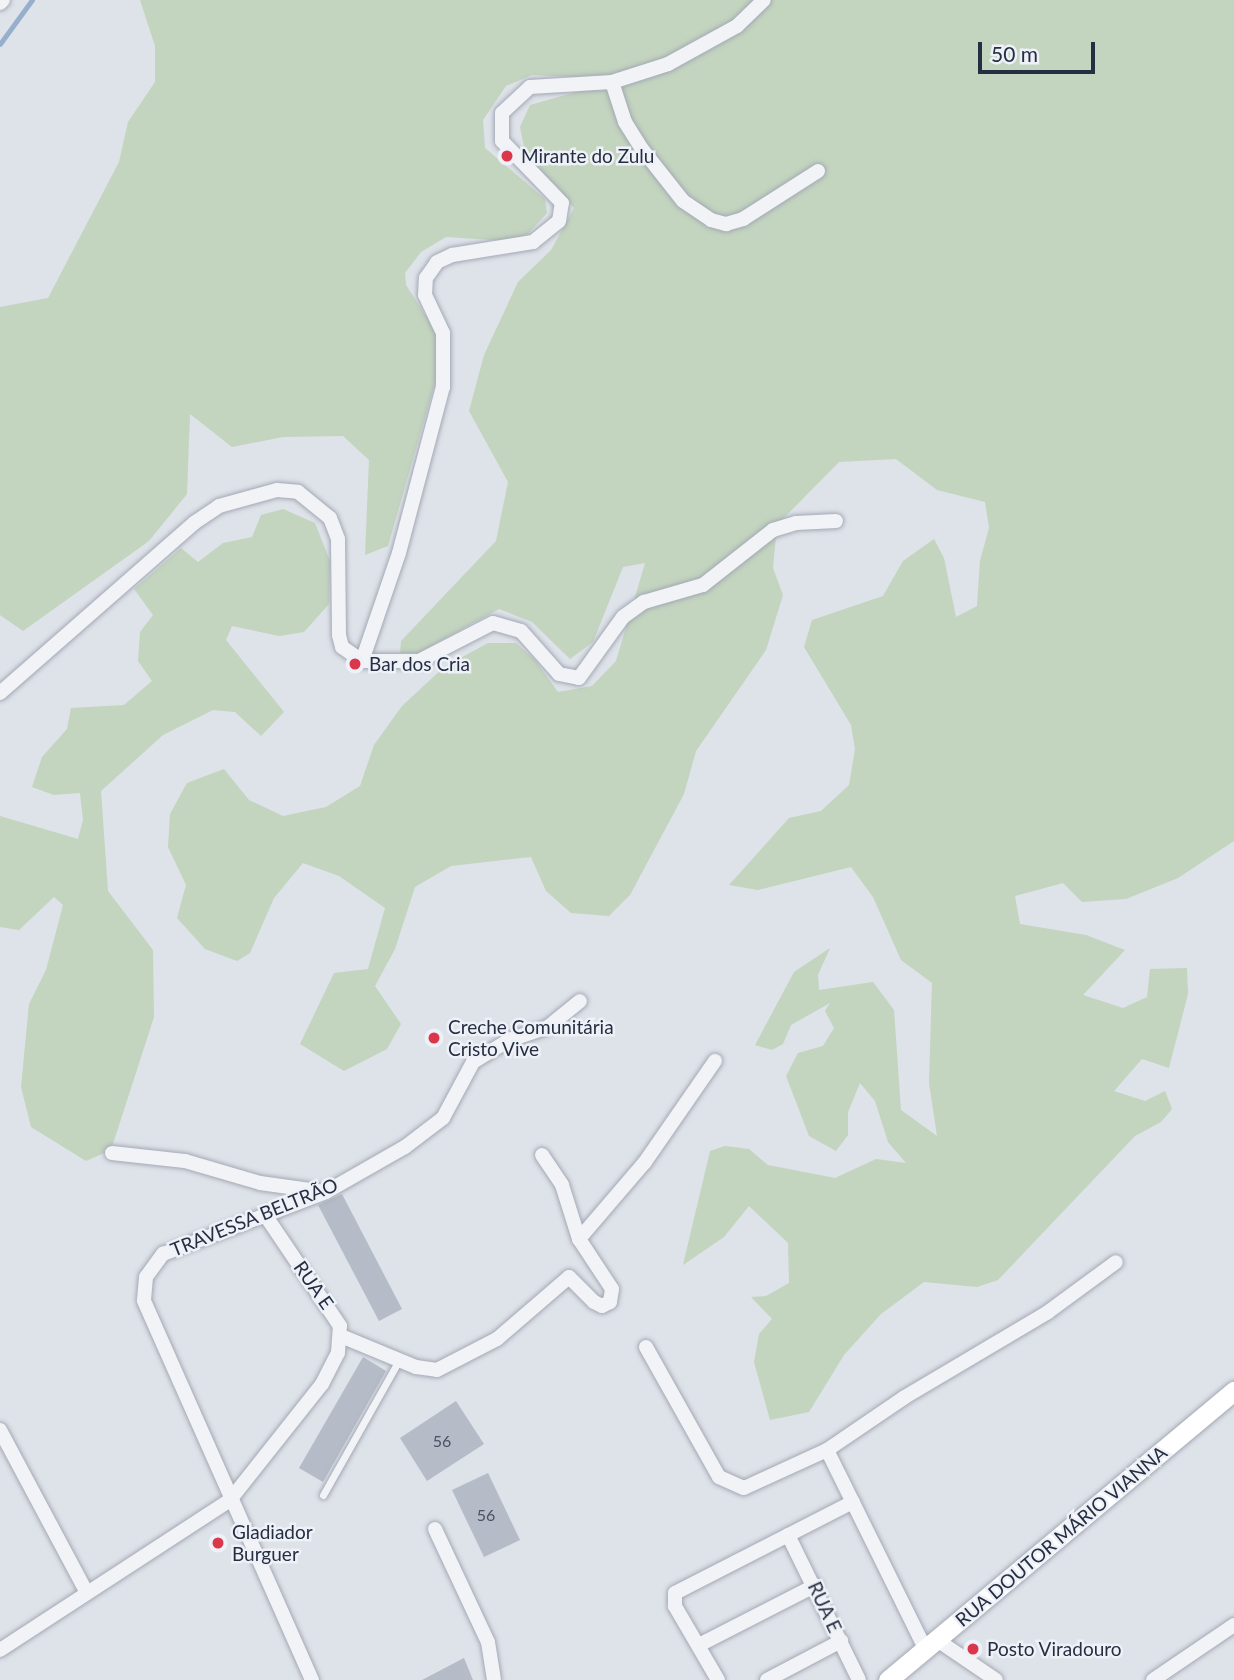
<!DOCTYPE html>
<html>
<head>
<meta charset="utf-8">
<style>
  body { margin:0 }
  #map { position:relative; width:1234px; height:1680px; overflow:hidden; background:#dee2e9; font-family:Lato,sans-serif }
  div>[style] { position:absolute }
  .green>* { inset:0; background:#c3d4bf }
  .stream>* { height:4.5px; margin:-2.25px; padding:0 2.25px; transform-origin:2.25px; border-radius:2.25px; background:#96afcd }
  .building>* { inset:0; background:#b5bbc7 }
  .roads { filter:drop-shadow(0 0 2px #a3a9b4) drop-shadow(0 0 2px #a3a9b4) }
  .service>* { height:7px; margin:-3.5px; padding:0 3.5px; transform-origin:3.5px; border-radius:3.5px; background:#f1f3f7 }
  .minor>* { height:14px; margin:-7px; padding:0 7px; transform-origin:7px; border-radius:7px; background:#f1f3f7 }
  .secondary>* { height:19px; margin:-9.5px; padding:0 9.5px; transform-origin:9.5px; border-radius:9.5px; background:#fff }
  .dots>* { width:19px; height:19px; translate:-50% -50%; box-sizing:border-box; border:4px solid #eef1f7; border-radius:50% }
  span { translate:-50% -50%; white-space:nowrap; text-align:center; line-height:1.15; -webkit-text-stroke:5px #eef1f7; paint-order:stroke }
  .number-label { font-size:16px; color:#4a5263 }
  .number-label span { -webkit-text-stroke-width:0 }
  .poi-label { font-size:19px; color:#262f42 }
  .left { translate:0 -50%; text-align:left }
  .street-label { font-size:19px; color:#262f42 }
  .scale { position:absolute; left:978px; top:42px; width:117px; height:32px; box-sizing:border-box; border:4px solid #262f42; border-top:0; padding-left:9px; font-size:21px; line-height:24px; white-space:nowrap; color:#262f42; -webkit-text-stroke:5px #eef1f7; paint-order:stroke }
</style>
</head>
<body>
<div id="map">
  <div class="green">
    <div style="clip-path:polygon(140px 0,760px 0,735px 24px,666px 61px,612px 79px,532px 75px,506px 86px,483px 120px,485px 148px,545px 199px,547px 213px,528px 234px,508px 241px,446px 237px,421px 252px,405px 273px,406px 285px,436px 332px,439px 369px,388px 546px,365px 555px,369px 460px,343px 436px,283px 437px,232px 447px,190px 414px,187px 494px,149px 541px,23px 631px,0 615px,0 307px,48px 298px,119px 162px,128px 122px,155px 82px,155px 46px)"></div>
    <div style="clip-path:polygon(769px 0,1234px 0,1234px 841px,1178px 878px,1126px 899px,1082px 902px,1063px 883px,1015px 896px,1020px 924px,1086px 935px,1125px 950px,1083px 995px,1123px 1008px,1147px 997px,1150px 969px,1187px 968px,1188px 994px,1169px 1068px,1142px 1059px,1114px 1091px,1145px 1101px,1165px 1091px,1172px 1109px,1161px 1122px,1135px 1136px,998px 1280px,977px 1287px,924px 1282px,881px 1314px,844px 1355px,809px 1412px,770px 1420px,754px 1362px,759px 1334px,772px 1319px,751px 1297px,766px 1296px,789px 1283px,788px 1243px,749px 1206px,724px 1237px,683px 1265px,710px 1151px,725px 1146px,749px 1149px,768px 1165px,835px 1178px,876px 1159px,906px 1163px,888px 1142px,875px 1101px,860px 1083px,848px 1112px,848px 1135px,836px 1151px,809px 1136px,786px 1076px,798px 1053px,823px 1046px,834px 1028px,825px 1011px,830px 1003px,791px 1025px,783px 1044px,772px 1050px,755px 1045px,794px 972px,830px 948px,818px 975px,819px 990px,873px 982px,894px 1010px,901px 1110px,937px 1136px,929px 1083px,932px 983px,901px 960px,873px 897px,851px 867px,758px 890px,729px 885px,789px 818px,821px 811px,849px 785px,855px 749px,851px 725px,804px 647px,812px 620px,883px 596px,903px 561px,934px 539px,944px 558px,956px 617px,977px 606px,980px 561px,989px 528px,985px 502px,937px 490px,896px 459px,839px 462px,777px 525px,773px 568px,783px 595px,766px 650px,696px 751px,684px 794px,630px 895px,609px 916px,571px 913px,546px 891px,531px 857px,451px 866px,415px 887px,395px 949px,375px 986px,401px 1024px,387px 1049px,344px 1071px,300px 1044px,334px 973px,368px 969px,385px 908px,339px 876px,303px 863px,274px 898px,250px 953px,237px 961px,205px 949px,177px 918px,186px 885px,168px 847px,170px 814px,187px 783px,224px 769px,249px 800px,283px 816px,326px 807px,360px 786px,374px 745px,402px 706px,444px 667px,488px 643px,516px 643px,535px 660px,558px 692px,592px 686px,616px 661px,645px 563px,623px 567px,593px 642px,570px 659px,532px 622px,499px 609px,418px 653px,400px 653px,401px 641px,496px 541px,508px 482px,469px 411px,484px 355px,518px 282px,551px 250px,574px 208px,525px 152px,520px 127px,530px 105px,668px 66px)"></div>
    <div style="clip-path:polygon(283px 509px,315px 523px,330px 561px,329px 604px,304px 632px,279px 636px,232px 626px,226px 640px,284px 712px,261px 736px,235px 712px,213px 710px,163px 735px,101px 791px,108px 891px,153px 950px,154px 1017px,111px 1150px,86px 1161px,31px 1127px,21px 1087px,29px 1004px,46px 970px,63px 905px,54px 897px,19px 930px,0 927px,0 816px,78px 839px,83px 820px,80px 793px,54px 795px,32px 787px,42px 757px,67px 729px,71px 708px,124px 705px,152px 681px,138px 661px,140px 632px,153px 615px,134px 589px,181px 548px,198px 562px,223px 543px,252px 537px,261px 515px)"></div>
  </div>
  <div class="stream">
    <div style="left:0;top:44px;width:54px;rotate:-54deg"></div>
  </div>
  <div class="building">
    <div style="clip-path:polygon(342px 1194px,402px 1309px,379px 1321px,318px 1205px)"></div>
    <div style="clip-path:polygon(363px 1357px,386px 1371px,323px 1482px,299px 1468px)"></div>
    <div style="clip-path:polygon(456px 1401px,484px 1444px,427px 1481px,400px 1438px)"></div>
    <div style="clip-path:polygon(488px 1473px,520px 1540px,484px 1557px,452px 1490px)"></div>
    <div style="clip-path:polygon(464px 1658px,473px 1680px,422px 1680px)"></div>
  </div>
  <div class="roads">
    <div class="service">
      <div style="left:323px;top:1495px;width:155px;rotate:-60.6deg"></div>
    </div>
    <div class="minor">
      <div style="left:0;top:3px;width:4px;rotate:-45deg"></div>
      <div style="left:612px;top:82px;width:42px;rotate:72deg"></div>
      <div style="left:625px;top:122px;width:32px;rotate:58deg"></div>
      <div style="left:642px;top:149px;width:66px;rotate:51.7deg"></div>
      <div style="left:683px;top:201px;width:34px;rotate:34deg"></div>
      <div style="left:711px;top:220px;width:16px;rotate:15deg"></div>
      <div style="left:726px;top:224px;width:18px;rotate:-16deg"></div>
      <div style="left:743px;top:219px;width:89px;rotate:-32.6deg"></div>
      <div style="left:362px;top:661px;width:57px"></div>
      <div style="left:419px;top:661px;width:83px;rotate:-27.2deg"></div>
      <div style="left:493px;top:623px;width:29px;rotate:16deg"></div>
      <div style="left:521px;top:631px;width:57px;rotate:48.5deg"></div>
      <div style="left:559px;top:674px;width:20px;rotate:11deg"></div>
      <div style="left:579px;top:678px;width:75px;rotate:-54.2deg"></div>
      <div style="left:623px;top:617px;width:26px;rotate:-36deg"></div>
      <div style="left:644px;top:602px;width:61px;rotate:-16.1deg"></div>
      <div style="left:703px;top:585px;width:89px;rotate:-38.2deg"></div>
      <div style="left:773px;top:530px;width:24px;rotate:-17deg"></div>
      <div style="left:796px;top:523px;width:40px;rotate:-2.9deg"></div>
      <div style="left:0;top:693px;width:258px;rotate:-41.2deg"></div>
      <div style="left:194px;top:523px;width:30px;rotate:-34deg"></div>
      <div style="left:219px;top:506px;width:60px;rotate:-15.4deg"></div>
      <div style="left:277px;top:490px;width:21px;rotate:5deg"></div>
      <div style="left:298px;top:492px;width:41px;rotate:39.1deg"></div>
      <div style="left:330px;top:518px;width:22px;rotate:69deg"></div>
      <div style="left:338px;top:539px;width:96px;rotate:89.4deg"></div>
      <div style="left:339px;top:635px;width:12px;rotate:76deg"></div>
      <div style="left:342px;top:647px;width:24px;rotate:35deg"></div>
      <div style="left:362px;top:661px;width:114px;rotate:-71.1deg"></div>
      <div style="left:399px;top:553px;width:172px;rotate:-75.2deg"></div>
      <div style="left:443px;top:387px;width:54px;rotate:-90deg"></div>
      <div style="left:443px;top:333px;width:42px;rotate:-115.3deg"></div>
      <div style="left:425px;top:295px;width:17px;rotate:-87deg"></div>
      <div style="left:426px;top:278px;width:19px;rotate:-55deg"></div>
      <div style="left:437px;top:262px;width:17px;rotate:-25deg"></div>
      <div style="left:452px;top:255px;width:82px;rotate:-9.1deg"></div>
      <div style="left:533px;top:242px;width:33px;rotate:-39deg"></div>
      <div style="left:559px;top:221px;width:18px;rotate:-81deg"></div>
      <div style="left:562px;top:203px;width:86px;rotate:-134.1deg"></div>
      <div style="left:502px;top:141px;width:28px;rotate:-90deg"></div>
      <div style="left:502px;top:113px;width:38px;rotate:-43deg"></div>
      <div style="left:530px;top:87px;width:82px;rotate:-3.5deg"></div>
      <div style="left:612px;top:82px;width:59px;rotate:-17.8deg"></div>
      <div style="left:668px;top:64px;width:79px;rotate:-28.8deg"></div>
      <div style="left:737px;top:26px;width:37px;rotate:-44deg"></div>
      <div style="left:112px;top:1153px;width:73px;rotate:6.3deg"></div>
      <div style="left:185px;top:1161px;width:78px;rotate:16.3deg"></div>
      <div style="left:260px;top:1183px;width:65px;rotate:8deg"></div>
      <div style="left:542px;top:1155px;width:36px;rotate:56deg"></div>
      <div style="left:562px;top:1185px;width:57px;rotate:72.5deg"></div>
      <div style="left:341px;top:1336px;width:81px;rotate:22.5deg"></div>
      <div style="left:416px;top:1367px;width:21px;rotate:8deg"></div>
      <div style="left:437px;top:1370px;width:68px;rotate:-27.3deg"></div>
      <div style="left:497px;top:1339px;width:95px;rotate:-40.7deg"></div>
      <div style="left:569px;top:1277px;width:35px;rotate:45deg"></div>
      <div style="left:594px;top:1302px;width:9px;rotate:27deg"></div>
      <div style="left:602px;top:1306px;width:9px;rotate:-27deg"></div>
      <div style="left:610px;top:1302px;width:13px;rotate:-81deg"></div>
      <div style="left:612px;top:1289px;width:60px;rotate:-123.4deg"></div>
      <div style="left:579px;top:1239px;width:101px;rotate:-49.4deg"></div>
      <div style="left:645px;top:1162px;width:123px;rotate:-55.3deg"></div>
      <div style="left:646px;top:1347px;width:149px;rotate:60.7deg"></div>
      <div style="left:719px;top:1477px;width:27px;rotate:24deg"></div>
      <div style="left:744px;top:1488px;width:91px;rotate:-24.6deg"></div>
      <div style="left:827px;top:1450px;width:94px;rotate:-34.2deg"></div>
      <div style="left:905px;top:1397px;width:166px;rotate:-30.7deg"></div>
      <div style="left:1048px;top:1312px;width:84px;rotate:-36.3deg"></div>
      <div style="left:0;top:1430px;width:183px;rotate:61.9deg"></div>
      <div style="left:827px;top:1450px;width:223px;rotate:63.7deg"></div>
      <div style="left:435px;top:1529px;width:125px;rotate:64.9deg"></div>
      <div style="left:488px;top:1642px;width:38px;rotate:81deg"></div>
      <div style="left:788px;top:1535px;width:161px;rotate:63.9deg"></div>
      <div style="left:937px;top:1640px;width:71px;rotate:34.1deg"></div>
      <div style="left:699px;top:1645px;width:131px;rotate:-27.1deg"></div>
      <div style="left:0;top:1650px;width:275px;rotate:-33.1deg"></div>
      <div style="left:230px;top:1500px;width:148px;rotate:-51.6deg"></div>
      <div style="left:322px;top:1384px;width:35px;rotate:-63deg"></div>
      <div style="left:338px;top:1353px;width:27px;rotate:-86deg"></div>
      <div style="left:340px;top:1326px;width:134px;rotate:-124deg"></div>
      <div style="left:312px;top:1680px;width:415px;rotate:-113.9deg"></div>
      <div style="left:144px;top:1300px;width:23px;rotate:-85deg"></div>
      <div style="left:146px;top:1277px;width:29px;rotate:-54deg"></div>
      <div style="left:163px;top:1254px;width:174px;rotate:-20.8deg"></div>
      <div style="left:326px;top:1192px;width:91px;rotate:-29.7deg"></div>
      <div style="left:405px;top:1147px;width:48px;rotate:-37.3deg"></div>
      <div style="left:443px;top:1118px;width:64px;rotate:-61.8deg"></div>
      <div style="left:473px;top:1062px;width:42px;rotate:-31.4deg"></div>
      <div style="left:509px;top:1040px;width:41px;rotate:-18.4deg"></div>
      <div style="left:548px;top:1027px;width:41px;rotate:-39.1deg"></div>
      <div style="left:718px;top:1680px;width:86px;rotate:-120.2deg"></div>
      <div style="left:675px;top:1606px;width:13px;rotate:-90deg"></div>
      <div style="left:675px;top:1593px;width:200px;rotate:-27.1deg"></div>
      <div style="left:767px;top:1680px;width:84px;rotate:-27.8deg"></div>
      <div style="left:1153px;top:1680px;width:98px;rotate:-34.2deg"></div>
    </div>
    <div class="secondary">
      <div style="left:888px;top:1680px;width:451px;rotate:-39.9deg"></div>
    </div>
  </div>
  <div class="dots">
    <div style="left:507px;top:156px;background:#db374b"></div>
    <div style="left:355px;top:664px;background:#db374b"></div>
    <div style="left:434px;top:1038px;background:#db374b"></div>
    <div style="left:218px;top:1543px;background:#db374b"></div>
    <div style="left:973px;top:1649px;background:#db374b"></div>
  </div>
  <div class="number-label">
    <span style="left:442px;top:1441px">56</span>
    <span style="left:486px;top:1515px">56</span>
  </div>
  <div class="poi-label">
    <span class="left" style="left:521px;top:156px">Mirante do Zulu</span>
    <span class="left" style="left:369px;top:664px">Bar dos Cria</span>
    <span class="left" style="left:448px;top:1038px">Creche Comunitária<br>Cristo Vive</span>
    <span class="left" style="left:232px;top:1543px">Gladiador<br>Burguer</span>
    <span class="left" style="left:987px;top:1649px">Posto Viradouro</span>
  </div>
  <div class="street-label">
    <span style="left:254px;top:1217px;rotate:-22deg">TRAVESSA BELTRÃO</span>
    <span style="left:314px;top:1285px;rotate:55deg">RUA E</span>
    <span style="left:1061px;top:1536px;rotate:-40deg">RUA DOUTOR MÁRIO VIANNA</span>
    <span style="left:825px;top:1607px;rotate:65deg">RUA E</span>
  </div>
  <div class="scale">50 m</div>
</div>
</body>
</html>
